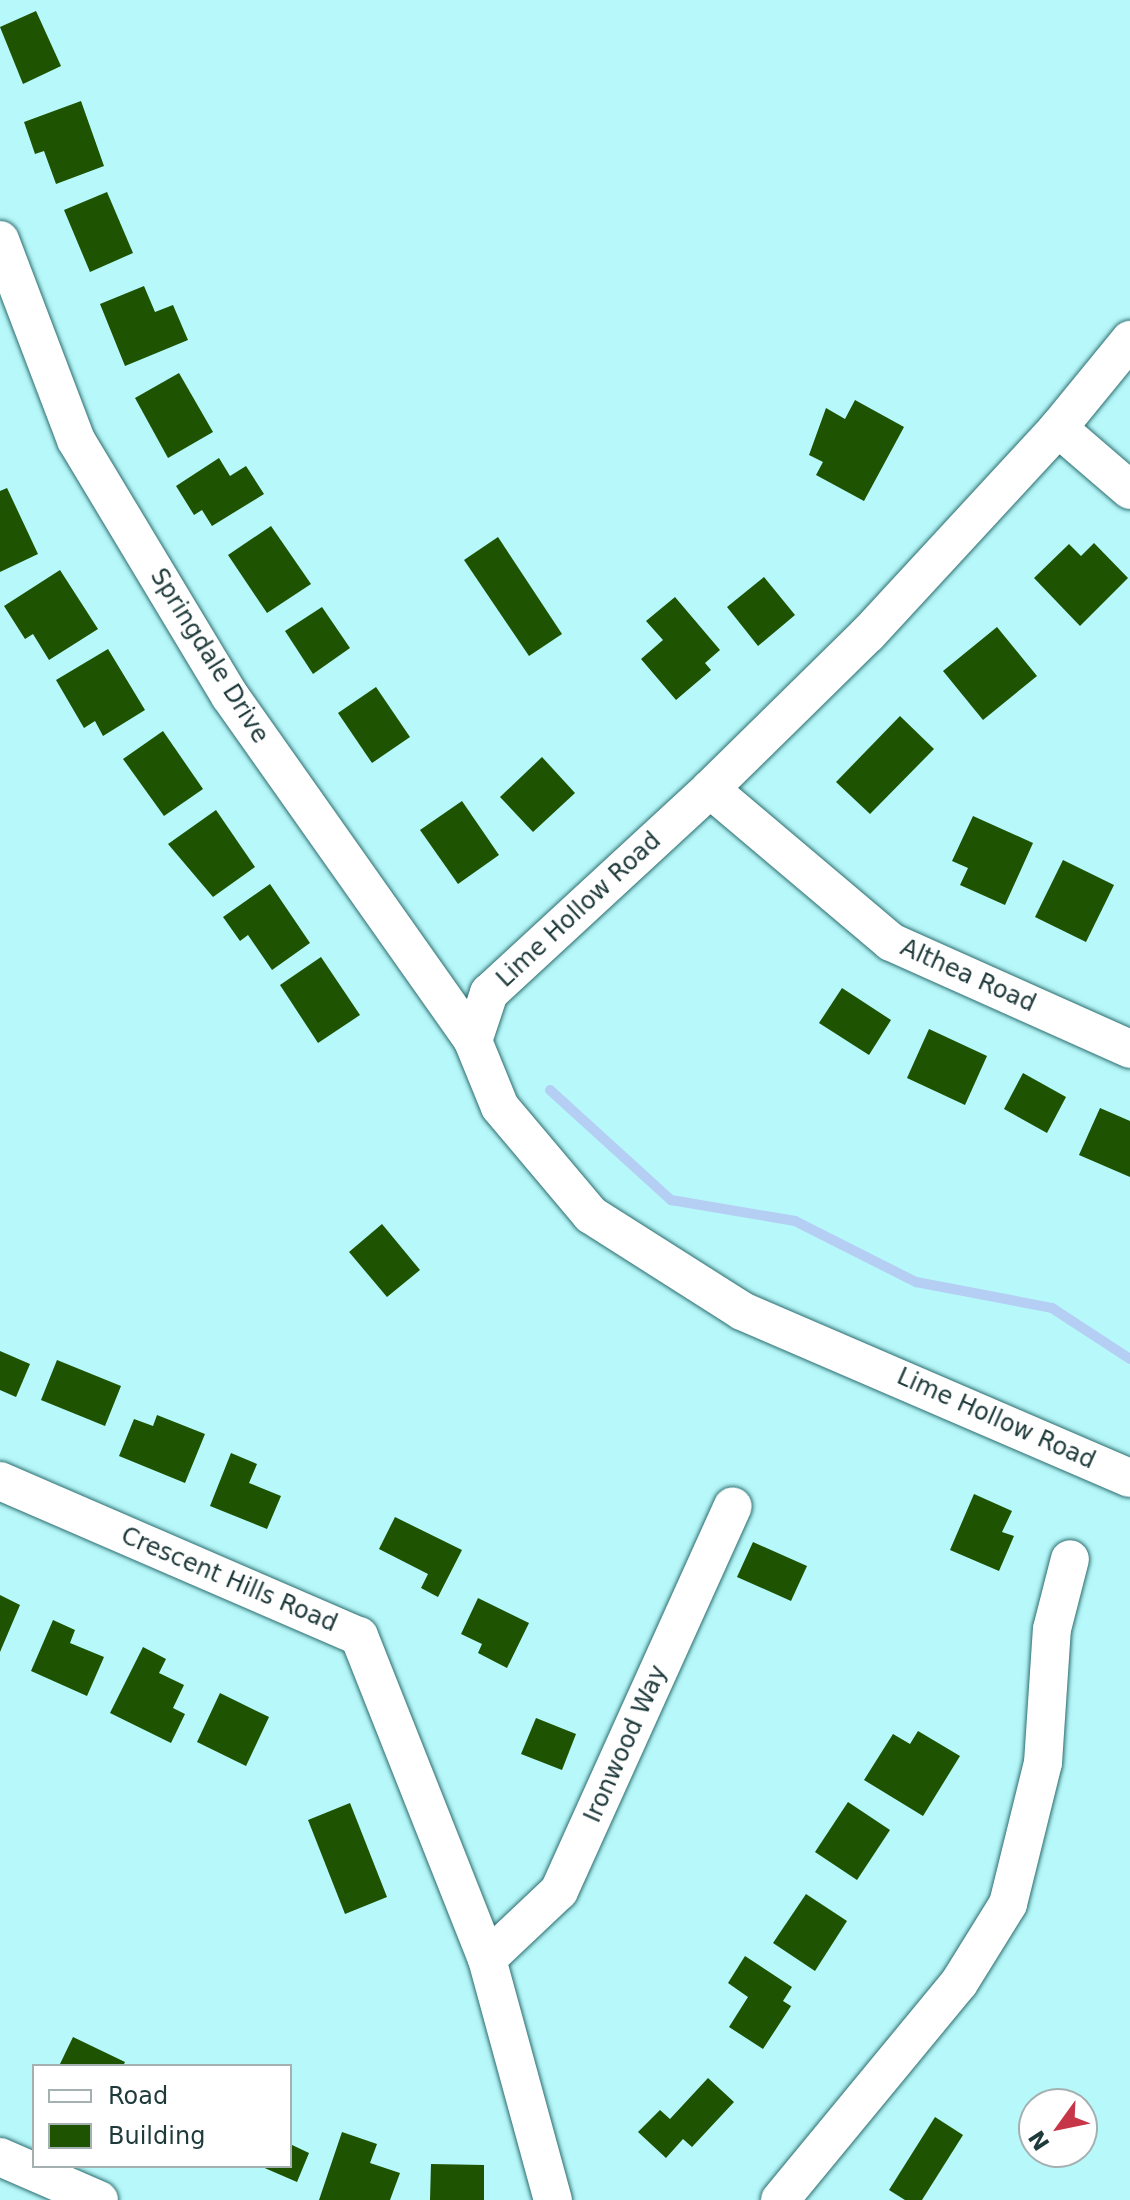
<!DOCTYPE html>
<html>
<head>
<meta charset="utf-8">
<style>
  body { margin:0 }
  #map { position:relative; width:1130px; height:2200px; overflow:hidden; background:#b7f8fa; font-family:"DejaVu Sans",sans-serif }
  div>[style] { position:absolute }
  .stream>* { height:10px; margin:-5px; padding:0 5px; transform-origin:5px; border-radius:5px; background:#b5cef4 }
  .building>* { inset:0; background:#1d5301 }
  .roads { filter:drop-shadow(0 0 2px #2c6c6e) drop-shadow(0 0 2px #2c6c6e) }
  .minor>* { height:38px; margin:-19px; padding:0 19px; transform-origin:19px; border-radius:19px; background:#fff }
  span { translate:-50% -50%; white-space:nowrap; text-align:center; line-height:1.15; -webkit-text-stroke:8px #fff; paint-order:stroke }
  .street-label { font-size:24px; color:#1f3a3b }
  .legend { position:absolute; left:32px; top:2064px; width:260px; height:104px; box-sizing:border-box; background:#fff; border:2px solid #a5b0b1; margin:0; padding:10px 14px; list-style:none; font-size:24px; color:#1f3a3b }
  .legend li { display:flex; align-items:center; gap:16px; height:40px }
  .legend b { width:40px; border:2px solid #a5b0b1 }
  .north { position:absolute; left:1018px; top:2088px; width:80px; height:80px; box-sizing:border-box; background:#fff; border:2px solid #a5b0b1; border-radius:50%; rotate:237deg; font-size:22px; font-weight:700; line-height:32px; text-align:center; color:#1f3a3b }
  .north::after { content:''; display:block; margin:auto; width:28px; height:36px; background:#c63548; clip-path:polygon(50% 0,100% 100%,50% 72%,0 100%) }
</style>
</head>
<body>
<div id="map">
  <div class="stream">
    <div style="left:550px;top:1090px;width:164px;rotate:42.3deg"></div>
    <div style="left:671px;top:1200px;width:126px;rotate:9.6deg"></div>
    <div style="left:795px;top:1221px;width:136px;rotate:26.8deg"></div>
    <div style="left:916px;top:1282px;width:138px;rotate:10.8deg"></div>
    <div style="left:1052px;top:1308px;width:93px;rotate:33.2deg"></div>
  </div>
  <div class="building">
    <div style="clip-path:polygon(36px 11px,61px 66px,23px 84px,0 27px)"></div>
    <div style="clip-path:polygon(81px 101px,104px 166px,56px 184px,44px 151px,35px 154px,24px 122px)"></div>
    <div style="clip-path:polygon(107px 192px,133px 253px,90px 272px,64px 210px)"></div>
    <div style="clip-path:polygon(144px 286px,155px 312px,173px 305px,188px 340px,125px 366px,100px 304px)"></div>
    <div style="clip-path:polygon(179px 373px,213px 432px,168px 458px,135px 398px)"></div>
    <div style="clip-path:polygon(855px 400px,904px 427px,864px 501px,816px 475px,823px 462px,809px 455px,826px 408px,845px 419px)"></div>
    <div style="clip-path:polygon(219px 458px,230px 476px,246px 466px,264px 494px,212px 526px,202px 510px,194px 515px,176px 486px)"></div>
    <div style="clip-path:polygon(7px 488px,38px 554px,0 572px,0 491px)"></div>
    <div style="clip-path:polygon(271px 526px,311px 584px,267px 613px,228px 555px)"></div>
    <div style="clip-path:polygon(498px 537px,562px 634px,529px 656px,464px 560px)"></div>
    <div style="clip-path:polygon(1094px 543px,1128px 578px,1080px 626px,1034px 578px,1069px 544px,1081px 556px)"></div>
    <div style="clip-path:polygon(60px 570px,98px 629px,49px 660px,33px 634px,25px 639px,4px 606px)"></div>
    <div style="clip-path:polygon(764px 577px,795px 615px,758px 646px,727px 607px)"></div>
    <div style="clip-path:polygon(675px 597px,720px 650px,705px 663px,711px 670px,676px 700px,641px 659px,663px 640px,646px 621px)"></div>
    <div style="clip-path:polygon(322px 607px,350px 648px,313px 674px,285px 631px)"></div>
    <div style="clip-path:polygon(997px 627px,1037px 676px,983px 720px,943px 671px)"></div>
    <div style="clip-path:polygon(108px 649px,145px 710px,103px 736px,95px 721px,84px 728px,56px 680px)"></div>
    <div style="clip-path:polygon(376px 687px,410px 737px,372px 763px,338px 713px)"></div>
    <div style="clip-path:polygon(900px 716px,934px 749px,870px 814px,836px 782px)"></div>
    <div style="clip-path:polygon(163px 731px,203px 789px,164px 816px,123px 759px)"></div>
    <div style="clip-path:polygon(542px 757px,575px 793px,533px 832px,500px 797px)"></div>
    <div style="clip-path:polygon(462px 801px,499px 855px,458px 884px,420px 830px)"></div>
    <div style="clip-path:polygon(216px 810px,255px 867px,213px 897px,168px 844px)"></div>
    <div style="clip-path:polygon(973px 816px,1033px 843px,1005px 905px,960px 885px,968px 868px,952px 861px)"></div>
    <div style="clip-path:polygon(1063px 860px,1114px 885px,1086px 942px,1035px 917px)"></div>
    <div style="clip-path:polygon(270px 884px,310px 943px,272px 970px,248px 935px,240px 941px,223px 917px)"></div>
    <div style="clip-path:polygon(321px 957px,360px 1015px,318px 1043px,280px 985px)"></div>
    <div style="clip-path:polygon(842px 988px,891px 1020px,869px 1055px,819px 1023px)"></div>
    <div style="clip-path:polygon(929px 1029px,987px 1056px,965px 1105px,907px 1078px)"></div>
    <div style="clip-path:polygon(1023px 1073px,1066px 1097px,1047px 1133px,1004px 1109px)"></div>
    <div style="clip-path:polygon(1100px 1108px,1130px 1121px,1130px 1177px,1079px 1155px)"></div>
    <div style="clip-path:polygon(382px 1224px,420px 1270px,387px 1297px,349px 1252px)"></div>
    <div style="clip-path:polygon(0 1351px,30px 1364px,16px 1397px,0 1390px)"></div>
    <div style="clip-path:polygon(57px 1360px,121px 1386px,105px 1426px,41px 1400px)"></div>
    <div style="clip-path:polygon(157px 1415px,205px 1434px,185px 1483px,119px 1456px,134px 1419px,153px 1426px)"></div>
    <div style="clip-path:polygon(231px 1453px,257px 1464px,249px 1483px,281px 1496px,267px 1529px,210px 1506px)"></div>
    <div style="clip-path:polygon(974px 1494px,1012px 1511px,1002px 1532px,1014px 1536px,999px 1571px,950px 1550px)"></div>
    <div style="clip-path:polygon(395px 1517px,462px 1550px,438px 1597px,421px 1588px,428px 1574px,379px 1549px)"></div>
    <div style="clip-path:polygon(753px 1542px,807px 1566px,791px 1601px,737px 1577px)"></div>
    <div style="clip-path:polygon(0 1595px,20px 1605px,0 1652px)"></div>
    <div style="clip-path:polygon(478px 1598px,529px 1623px,507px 1668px,478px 1653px,482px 1644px,461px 1634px)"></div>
    <div style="clip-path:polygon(53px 1620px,75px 1630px,70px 1643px,104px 1657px,87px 1696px,31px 1671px)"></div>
    <div style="clip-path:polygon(143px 1647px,166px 1659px,159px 1673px,184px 1685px,173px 1708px,185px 1714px,171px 1743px,110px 1713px)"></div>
    <div style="clip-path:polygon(220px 1693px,269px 1717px,246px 1766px,197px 1742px)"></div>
    <div style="clip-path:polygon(536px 1718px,576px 1734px,562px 1770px,521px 1754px)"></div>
    <div style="clip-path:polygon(918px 1731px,960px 1756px,923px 1816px,864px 1780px,893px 1734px,910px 1744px)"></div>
    <div style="clip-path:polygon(848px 1802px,890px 1830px,857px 1880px,815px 1852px)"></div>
    <div style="clip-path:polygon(350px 1803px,387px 1897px,345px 1914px,308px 1820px)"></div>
    <div style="clip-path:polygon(806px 1894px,847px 1921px,815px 1971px,773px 1943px)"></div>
    <div style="clip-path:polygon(745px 1956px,792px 1987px,783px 2001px,791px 2006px,763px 2049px,729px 2027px,748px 1997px,728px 1983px)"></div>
    <div style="clip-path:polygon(73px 2037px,125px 2062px,123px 2066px,59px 2066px)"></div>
    <div style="clip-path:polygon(708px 2078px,734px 2102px,692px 2147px,683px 2139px,666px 2158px,638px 2132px,660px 2110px,670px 2119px)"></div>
    <div style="clip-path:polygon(935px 2117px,963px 2135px,922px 2200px,905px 2200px,889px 2190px)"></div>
    <div style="clip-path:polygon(342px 2132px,377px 2144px,370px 2163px,400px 2173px,390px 2200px,319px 2200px)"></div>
    <div style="clip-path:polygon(290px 2144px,309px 2153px,297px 2182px,260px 2166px,290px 2166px)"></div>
    <div style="clip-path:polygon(431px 2164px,484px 2165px,484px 2200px,430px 2200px)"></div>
  </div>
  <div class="roads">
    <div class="minor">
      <div style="left:0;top:240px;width:214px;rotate:69.2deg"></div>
      <div style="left:76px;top:440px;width:299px;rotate:59deg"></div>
      <div style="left:230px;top:696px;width:422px;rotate:54.8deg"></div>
      <div style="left:473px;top:1041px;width:71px;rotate:67.8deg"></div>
      <div style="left:500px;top:1107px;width:141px;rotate:49.9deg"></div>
      <div style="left:591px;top:1215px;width:179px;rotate:32.4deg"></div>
      <div style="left:742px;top:1311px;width:422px;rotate:23.3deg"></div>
      <div style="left:1058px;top:428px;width:95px;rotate:40.7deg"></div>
      <div style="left:710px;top:789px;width:237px;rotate:40.2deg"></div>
      <div style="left:891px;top:942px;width:262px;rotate:24.1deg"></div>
      <div style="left:473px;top:1041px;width:51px;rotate:-71.6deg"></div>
      <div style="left:489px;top:993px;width:301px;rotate:-42.7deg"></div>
      <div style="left:710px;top:789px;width:221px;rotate:-44.5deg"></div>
      <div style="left:868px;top:634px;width:280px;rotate:-47.3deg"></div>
      <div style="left:1058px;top:428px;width:114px;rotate:-50.7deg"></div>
      <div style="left:0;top:1481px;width:391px;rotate:23.4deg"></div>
      <div style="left:359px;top:1636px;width:347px;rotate:68.4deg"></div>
      <div style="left:487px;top:1959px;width:250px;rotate:74.7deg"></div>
      <div style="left:487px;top:1959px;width:99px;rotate:-43.4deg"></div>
      <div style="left:559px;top:1891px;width:422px;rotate:-65.7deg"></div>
      <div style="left:0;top:2157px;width:108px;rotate:23.5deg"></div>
      <div style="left:780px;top:2200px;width:281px;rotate:-50.5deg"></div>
      <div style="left:959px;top:1983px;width:93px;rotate:-58.2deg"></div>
      <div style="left:1008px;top:1904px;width:145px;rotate:-76.1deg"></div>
      <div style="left:1043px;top:1763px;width:134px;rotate:-86.2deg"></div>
      <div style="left:1052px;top:1629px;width:72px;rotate:-75.6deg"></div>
    </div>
  </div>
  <div class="street-label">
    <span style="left:209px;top:656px;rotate:58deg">Springdale Drive</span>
    <span style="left:579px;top:910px;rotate:-43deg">Lime Hollow Road</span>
    <span style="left:968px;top:976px;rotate:24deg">Althea Road</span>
    <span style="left:996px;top:1419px;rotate:24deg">Lime Hollow Road</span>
    <span style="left:229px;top:1580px;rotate:23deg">Crescent Hills Road</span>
    <span style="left:626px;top:1744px;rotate:-66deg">Ironwood Way</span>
  </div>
  <ul class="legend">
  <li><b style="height:10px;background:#fff"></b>Road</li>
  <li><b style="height:22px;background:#1d5301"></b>Building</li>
  </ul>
  <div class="north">N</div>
</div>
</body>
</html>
